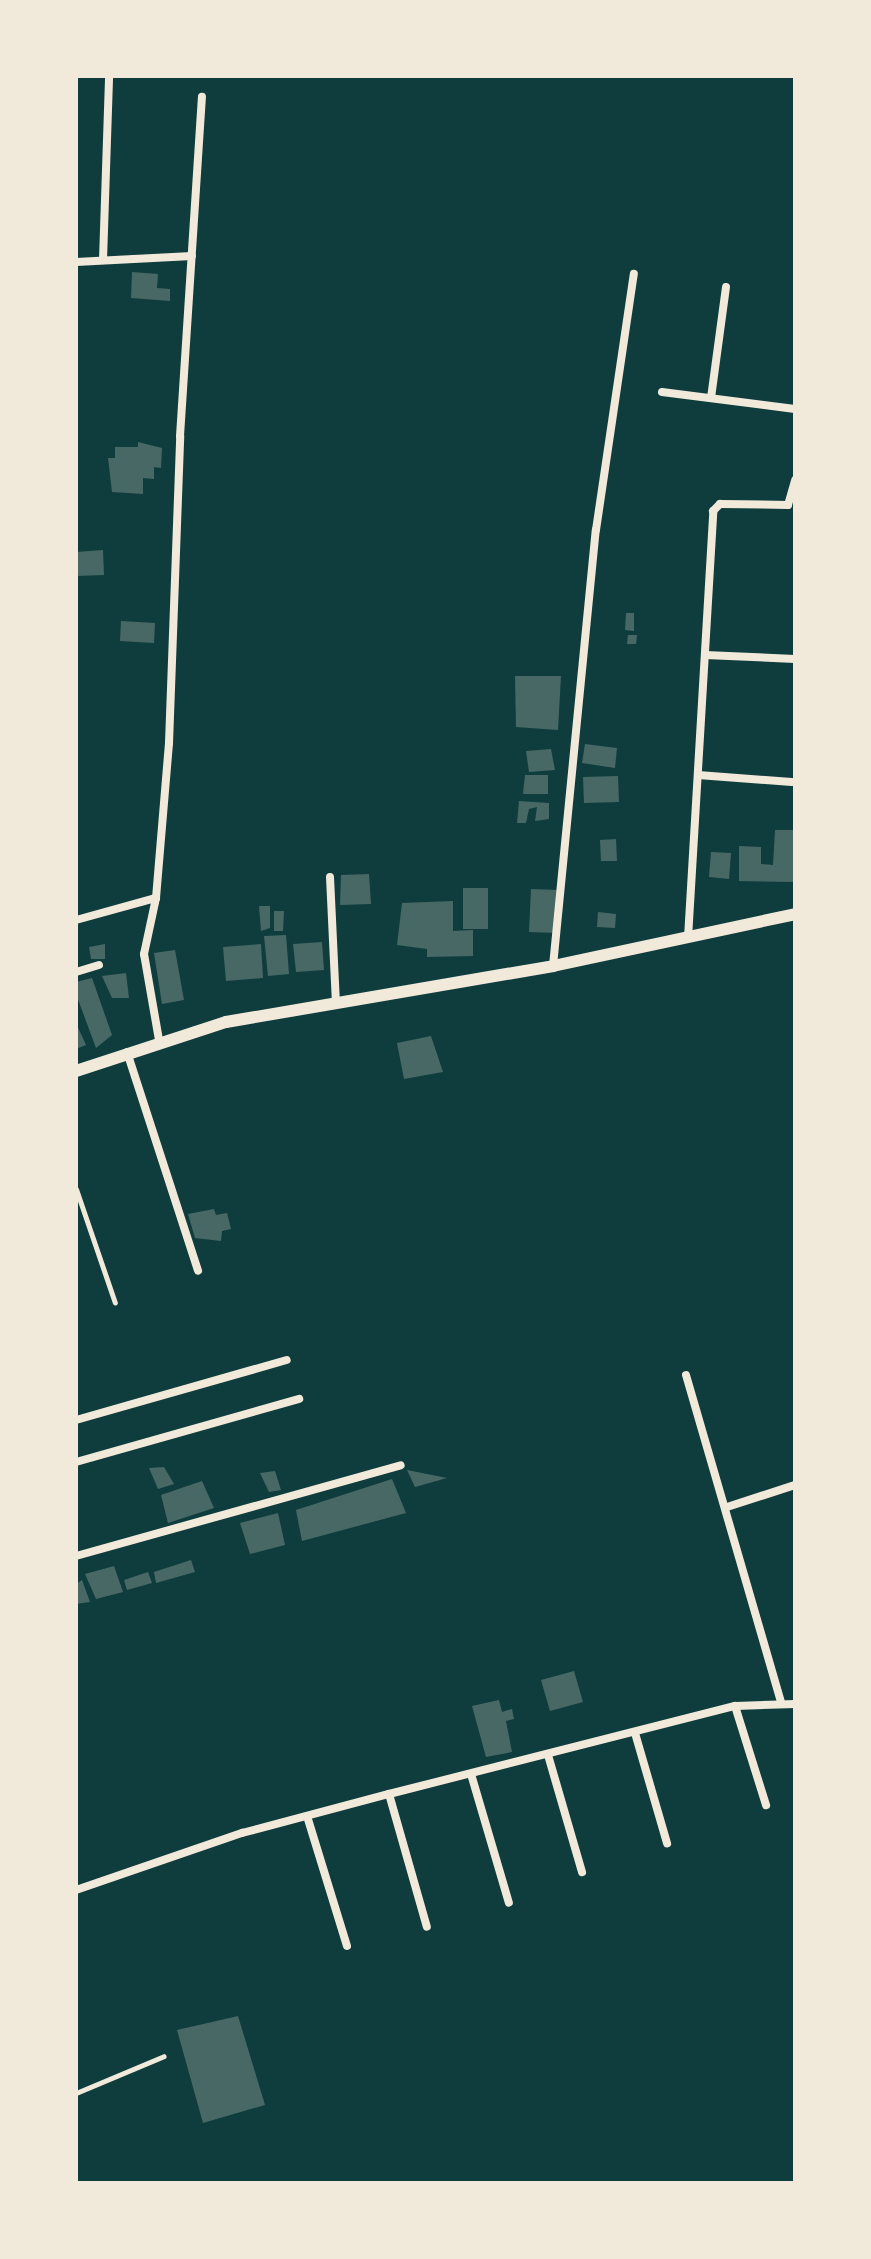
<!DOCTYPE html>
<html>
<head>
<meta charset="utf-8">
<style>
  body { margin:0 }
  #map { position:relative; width:871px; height:2259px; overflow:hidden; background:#0f3d3e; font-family:"PT Sans Narrow",sans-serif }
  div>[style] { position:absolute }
  .building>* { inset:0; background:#486865 }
  .service>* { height:5px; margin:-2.5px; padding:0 2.5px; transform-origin:2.5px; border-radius:2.5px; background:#f1e9da }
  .minor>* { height:8px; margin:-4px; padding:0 4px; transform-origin:4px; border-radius:4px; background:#f1e9da }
  .tertiary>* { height:12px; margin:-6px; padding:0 6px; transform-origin:6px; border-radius:6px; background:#f1e9da }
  span { translate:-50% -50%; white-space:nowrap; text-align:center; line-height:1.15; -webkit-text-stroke:8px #f1e9da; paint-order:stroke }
  .frame { position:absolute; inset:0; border:78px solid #f1e9da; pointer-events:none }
</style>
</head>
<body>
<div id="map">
  <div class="building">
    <div style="clip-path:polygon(132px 272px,158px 274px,157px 288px,170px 289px,170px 301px,131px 298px)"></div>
    <div style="clip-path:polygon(138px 442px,162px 448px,161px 468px,154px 467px,154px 479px,143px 478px,143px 494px,112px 492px,108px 458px,115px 458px,115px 447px,138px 447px)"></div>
    <div style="clip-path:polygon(103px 550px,104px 575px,76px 576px,76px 552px)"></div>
    <div style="clip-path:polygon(626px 613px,634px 613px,634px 631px,625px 630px)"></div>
    <div style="clip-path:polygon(121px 621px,155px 623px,154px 643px,120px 641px)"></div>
    <div style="clip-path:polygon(628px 635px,637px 635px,636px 644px,627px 644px)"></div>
    <div style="clip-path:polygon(515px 676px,561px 676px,558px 730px,516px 727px)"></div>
    <div style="clip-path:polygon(585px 744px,617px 748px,615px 768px,582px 763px)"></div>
    <div style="clip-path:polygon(551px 749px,555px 770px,529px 772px,526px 751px)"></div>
    <div style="clip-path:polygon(525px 775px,548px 775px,548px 794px,523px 794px)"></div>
    <div style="clip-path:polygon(618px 776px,619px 802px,584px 803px,583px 777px)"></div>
    <div style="clip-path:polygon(519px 801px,549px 803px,549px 819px,535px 821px,537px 807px,529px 809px,526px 823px,517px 823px)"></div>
    <div style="clip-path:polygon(775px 830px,795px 830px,795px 882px,739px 881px,739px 846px,761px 847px,761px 864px,773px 865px)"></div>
    <div style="clip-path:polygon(616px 839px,617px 861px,601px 861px,600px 840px)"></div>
    <div style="clip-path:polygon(711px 852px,731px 853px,729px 879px,709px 877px)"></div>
    <div style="clip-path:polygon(369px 874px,371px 904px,340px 905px,341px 875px)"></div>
    <div style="clip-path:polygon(463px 888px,488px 888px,488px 929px,463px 929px)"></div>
    <div style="clip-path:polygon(531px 889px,559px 890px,558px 933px,529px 932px)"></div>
    <div style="clip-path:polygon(453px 901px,453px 931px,473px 930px,473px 956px,427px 957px,427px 949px,397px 945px,402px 903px)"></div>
    <div style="clip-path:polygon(259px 906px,270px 906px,270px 928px,261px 931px)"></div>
    <div style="clip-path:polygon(274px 911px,284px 911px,283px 931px,274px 931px)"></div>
    <div style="clip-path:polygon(598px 912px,616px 914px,615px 928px,597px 927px)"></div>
    <div style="clip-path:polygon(286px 935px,289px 974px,268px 976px,264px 936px)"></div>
    <div style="clip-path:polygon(322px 942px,324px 970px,296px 972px,293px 944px)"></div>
    <div style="clip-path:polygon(105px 944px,105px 959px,91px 959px,89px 947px)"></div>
    <div style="clip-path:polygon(261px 944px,263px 978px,226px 981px,223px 947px)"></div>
    <div style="clip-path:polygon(175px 950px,184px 1000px,162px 1004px,154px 953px)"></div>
    <div style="clip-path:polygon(126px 973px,129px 998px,112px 998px,102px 976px)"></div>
    <div style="clip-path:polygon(92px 978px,112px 1035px,96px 1048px,76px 994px,76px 982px)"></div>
    <div style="clip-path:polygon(76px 1023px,86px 1045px,76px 1049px)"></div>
    <div style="clip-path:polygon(431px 1036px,443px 1072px,404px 1079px,397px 1043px)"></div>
    <div style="clip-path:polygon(214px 1209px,216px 1215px,227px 1213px,231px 1229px,222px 1231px,221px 1241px,195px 1238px,188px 1214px)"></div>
    <div style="clip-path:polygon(164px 1467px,174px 1484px,158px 1489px,149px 1468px)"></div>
    <div style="clip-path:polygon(407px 1470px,447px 1478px,415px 1487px)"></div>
    <div style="clip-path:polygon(275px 1471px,281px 1490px,269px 1492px,260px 1473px)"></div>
    <div style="clip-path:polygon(392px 1479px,406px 1513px,302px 1541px,296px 1510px)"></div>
    <div style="clip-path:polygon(202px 1481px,214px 1508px,168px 1523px,161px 1495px)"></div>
    <div style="clip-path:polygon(278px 1513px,285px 1545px,250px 1554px,240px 1523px)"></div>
    <div style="clip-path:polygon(191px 1560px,195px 1572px,156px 1583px,154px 1572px)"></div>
    <div style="clip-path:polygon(114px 1566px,123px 1592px,96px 1599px,85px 1574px)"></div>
    <div style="clip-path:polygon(148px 1572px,152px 1583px,127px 1590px,124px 1580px)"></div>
    <div style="clip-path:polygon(82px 1580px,90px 1602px,76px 1604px,76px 1584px)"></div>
    <div style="clip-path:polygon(574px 1671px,583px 1702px,550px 1711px,541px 1680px)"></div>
    <div style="clip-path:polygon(499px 1700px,502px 1712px,512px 1709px,514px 1719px,506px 1721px,512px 1752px,486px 1757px,472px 1706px)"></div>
    <div style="clip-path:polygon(238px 2016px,265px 2105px,203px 2123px,177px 2030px)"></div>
  </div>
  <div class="service">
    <div style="left:76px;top:1189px;width:120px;rotate:71.1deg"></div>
    <div style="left:76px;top:2093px;width:95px;rotate:-22.8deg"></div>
  </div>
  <div class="minor">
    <div style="left:103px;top:260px;width:184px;rotate:-88.1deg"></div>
    <div style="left:76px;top:262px;width:116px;rotate:-3deg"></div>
    <div style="left:662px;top:392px;width:134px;rotate:7.3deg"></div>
    <div style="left:711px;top:398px;width:112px;rotate:-82.3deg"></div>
    <div style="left:705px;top:655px;width:90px;rotate:2.5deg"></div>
    <div style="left:698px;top:775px;width:94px;rotate:4.3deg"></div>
    <div style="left:330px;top:877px;width:126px;rotate:87.3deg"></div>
    <div style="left:76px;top:920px;width:83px;rotate:-15.4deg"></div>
    <div style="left:688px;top:938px;width:428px;rotate:-86.6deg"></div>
    <div style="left:713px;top:511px;width:10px;rotate:-45deg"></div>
    <div style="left:720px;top:504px;width:68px;rotate:0.8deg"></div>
    <div style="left:788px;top:505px;width:26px;rotate:-74deg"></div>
    <div style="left:553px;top:966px;width:438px;rotate:-84.4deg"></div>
    <div style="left:596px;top:530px;width:259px;rotate:-81.6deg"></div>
    <div style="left:76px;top:972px;width:24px;rotate:-17deg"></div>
    <div style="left:159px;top:1040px;width:87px;rotate:-99.9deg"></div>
    <div style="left:144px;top:954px;width:57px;rotate:-77.9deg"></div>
    <div style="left:156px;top:898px;width:156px;rotate:-85.2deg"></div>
    <div style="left:169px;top:743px;width:307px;rotate:-87.9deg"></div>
    <div style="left:180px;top:436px;width:340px;rotate:-86.3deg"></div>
    <div style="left:127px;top:1052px;width:230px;rotate:72deg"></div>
    <div style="left:686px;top:1375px;width:340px;rotate:73.8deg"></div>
    <div style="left:76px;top:1420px;width:219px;rotate:-15.9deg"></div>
    <div style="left:76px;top:1462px;width:232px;rotate:-15.8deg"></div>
    <div style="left:727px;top:1507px;width:71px;rotate:-17.9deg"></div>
    <div style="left:76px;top:1556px;width:337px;rotate:-15.6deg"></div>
    <div style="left:735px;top:1706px;width:104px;rotate:72.6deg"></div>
    <div style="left:635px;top:1733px;width:115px;rotate:73.8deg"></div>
    <div style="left:548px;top:1755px;width:122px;rotate:73.8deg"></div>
    <div style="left:471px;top:1774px;width:134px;rotate:73.6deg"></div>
    <div style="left:389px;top:1794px;width:138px;rotate:74.1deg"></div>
    <div style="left:307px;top:1816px;width:136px;rotate:72.9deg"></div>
    <div style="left:76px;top:1890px;width:176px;rotate:-19deg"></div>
    <div style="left:242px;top:1833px;width:152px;rotate:-14.9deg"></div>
    <div style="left:389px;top:1794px;width:357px;rotate:-14.3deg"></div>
    <div style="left:735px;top:1706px;width:60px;rotate:-1.9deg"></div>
  </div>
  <div class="tertiary">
    <div style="left:76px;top:1071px;width:158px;rotate:-18.1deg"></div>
    <div style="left:226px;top:1022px;width:332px;rotate:-9.7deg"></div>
    <div style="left:553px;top:966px;width:248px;rotate:-12.1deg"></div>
  </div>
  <div class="frame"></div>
</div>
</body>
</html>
